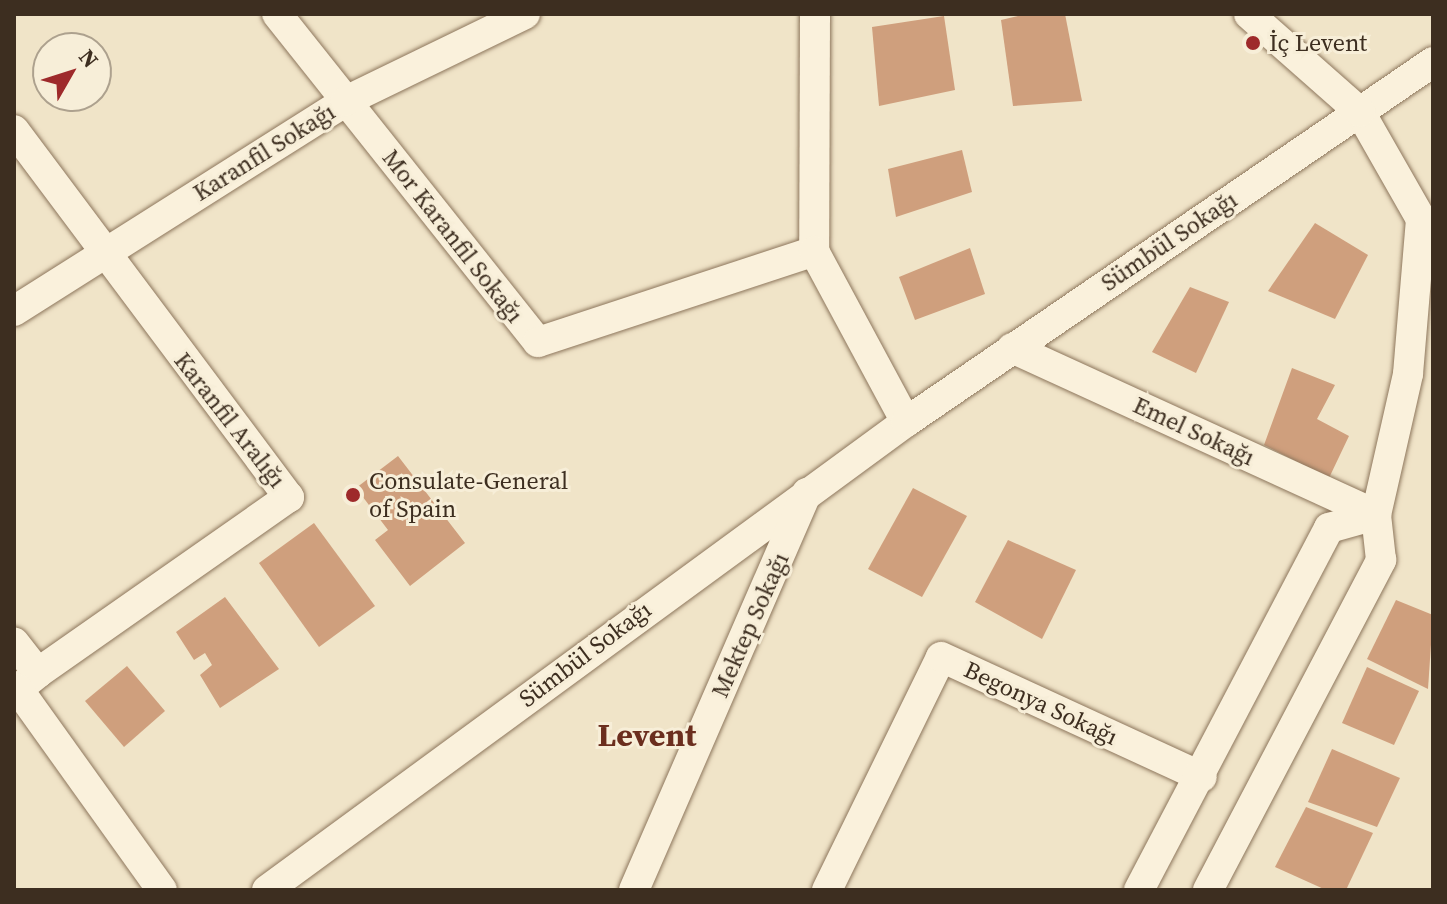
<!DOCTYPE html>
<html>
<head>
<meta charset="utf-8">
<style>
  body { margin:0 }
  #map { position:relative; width:1447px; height:904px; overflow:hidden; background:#f0e4c8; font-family:"Source Serif 4",serif }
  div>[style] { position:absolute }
  .building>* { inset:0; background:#cf9f7d }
  .roads { filter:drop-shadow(0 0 2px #8d765c) drop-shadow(0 0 2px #8d765c) }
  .street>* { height:30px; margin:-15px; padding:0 15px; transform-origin:15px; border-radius:15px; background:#faf1dc }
  .dots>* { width:22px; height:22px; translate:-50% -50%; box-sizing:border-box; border:4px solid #f7eed8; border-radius:50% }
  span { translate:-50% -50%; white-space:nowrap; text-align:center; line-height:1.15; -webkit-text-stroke:6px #f7eed8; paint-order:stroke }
  .poi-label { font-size:24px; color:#3d2e20 }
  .left { translate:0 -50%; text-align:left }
  .street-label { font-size:24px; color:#3d2e20 }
  .district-label { font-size:32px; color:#6b2e1e; font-weight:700 }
  .frame { position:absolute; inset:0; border:16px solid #3d2e20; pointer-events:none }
  .north { position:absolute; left:32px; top:32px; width:80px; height:80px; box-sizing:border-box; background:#f7eed8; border:2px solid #ada18e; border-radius:50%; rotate:51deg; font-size:22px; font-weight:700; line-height:32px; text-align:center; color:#3d2e20 }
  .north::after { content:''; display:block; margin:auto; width:28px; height:36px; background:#9e2a2b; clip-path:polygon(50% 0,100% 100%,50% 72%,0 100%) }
</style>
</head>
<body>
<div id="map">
  <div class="building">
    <div style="clip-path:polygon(1026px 14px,1065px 14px,1082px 101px,1013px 106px,1001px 20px)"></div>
    <div style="clip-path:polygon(944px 16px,955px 90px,879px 106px,872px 27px)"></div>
    <div style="clip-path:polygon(962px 150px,972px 192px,896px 217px,888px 169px)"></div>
    <div style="clip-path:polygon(1315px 223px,1368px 255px,1335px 319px,1268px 291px)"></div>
    <div style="clip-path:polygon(970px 248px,985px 294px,915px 320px,899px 277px)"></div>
    <div style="clip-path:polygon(1190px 287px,1229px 302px,1196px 373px,1152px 352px)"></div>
    <div style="clip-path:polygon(1292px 368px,1335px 385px,1317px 419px,1349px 436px,1329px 478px,1264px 445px)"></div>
    <div style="clip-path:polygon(398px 456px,465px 543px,410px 586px,375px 540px,388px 530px,356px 488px)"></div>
    <div style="clip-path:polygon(913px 488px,967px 516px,922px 597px,868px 569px)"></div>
    <div style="clip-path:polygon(314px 523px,375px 606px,319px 647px,259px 563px)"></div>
    <div style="clip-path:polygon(1008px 540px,1076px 570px,1042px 639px,975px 602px)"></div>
    <div style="clip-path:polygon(225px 597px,279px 669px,220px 708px,200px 675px,212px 665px,205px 653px,194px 660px,176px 632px)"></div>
    <div style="clip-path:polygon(1396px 600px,1433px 615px,1428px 689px,1367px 659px)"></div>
    <div style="clip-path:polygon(127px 666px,165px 711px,124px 747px,85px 701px)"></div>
    <div style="clip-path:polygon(1367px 667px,1419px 691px,1394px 745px,1342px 723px)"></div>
    <div style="clip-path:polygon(1332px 749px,1400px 778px,1377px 827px,1308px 802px)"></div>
    <div style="clip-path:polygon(1306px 807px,1373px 833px,1346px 890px,1326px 890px,1275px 867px)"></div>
  </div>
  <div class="roads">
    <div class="street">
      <div style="left:277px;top:14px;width:419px;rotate:51.5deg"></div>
      <div style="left:538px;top:342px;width:291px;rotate:-18.2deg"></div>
      <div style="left:815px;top:14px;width:237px;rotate:90.2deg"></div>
      <div style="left:814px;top:251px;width:194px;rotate:61.7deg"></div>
      <div style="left:14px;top:130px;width:459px;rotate:53.2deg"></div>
      <div style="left:289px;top:497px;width:307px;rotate:145deg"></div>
      <div style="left:38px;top:673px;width:39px;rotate:-128deg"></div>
      <div style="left:14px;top:311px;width:393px;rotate:-32.3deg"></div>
      <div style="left:346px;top:101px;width:199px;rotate:-25.9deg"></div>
      <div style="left:1012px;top:348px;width:400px;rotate:24.6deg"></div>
      <div style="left:38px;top:673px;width:26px;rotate:141deg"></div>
      <div style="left:18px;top:689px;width:247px;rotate:54.4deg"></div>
      <div style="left:267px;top:890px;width:792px;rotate:-36.22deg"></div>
      <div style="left:906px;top:422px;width:638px;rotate:-34.34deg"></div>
      <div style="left:634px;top:890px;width:433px;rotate:-66.5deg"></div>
      <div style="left:827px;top:890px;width:259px;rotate:-63.9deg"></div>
      <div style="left:941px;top:657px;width:287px;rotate:24.7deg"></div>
      <div style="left:1139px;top:890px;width:409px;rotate:-62.3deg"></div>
      <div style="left:1329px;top:528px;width:49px;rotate:-15.5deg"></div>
      <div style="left:1208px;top:890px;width:373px;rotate:-62.3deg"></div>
      <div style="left:1381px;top:560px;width:45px;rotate:-96.3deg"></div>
      <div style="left:1376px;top:515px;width:145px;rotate:-77.2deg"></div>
      <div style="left:1408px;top:374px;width:156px;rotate:-85.2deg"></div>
      <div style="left:1421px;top:219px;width:123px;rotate:-119.7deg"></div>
      <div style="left:1360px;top:112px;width:148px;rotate:-138.6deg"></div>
    </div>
  </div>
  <div class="dots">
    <div style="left:1253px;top:43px;background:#9e2a2b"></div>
    <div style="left:353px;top:495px;background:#9e2a2b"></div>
  </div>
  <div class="poi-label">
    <span class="left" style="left:1269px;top:43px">İç Levent</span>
    <span class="left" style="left:369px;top:495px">Consulate-General<br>of Spain</span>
  </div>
  <div class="street-label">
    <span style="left:264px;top:152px;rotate:-32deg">Karanfil Sokağı</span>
    <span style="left:453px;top:236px;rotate:52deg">Mor Karanfil Sokağı</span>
    <span style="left:1169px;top:241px;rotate:-34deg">Sümbül Sokağı</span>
    <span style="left:230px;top:420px;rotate:52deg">Karanfil Aralığı</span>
    <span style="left:1194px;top:431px;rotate:25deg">Emel Sokağı</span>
    <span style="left:750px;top:625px;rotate:-66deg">Mektep Sokağı</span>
    <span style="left:585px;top:654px;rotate:-37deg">Sümbül Sokağı</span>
    <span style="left:1041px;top:703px;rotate:25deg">Begonya Sokağı</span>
  </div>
  <div class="district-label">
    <span style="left:647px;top:735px">Levent</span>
  </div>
  <div class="frame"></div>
  <div class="north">N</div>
</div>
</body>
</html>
